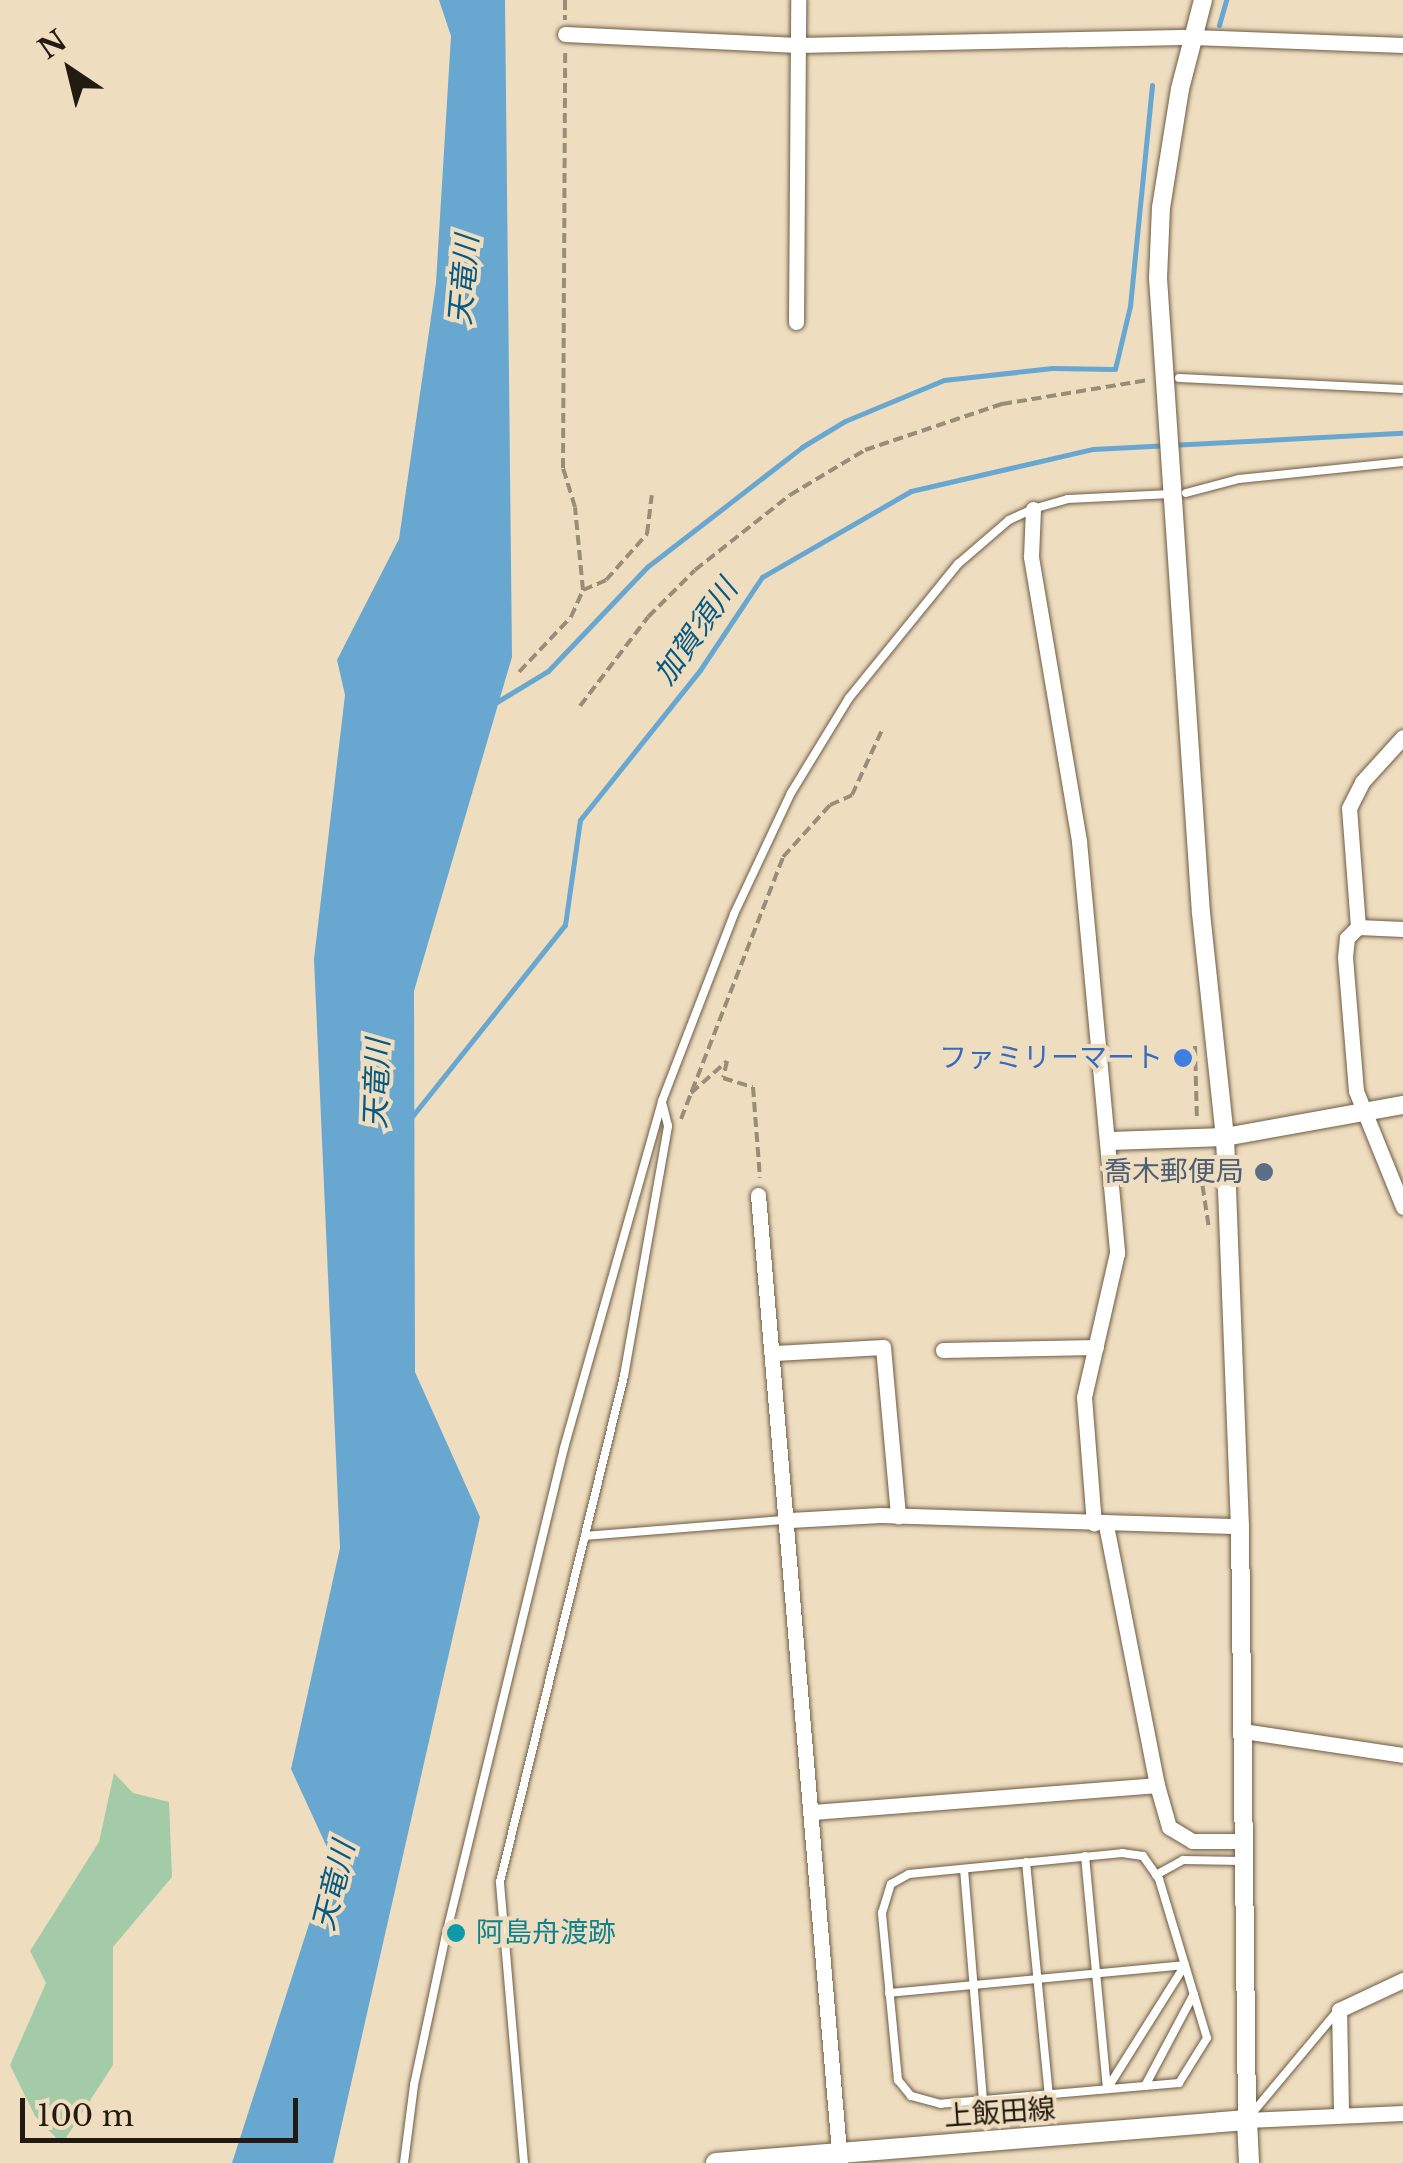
<!DOCTYPE html>
<html>
<head>
<meta charset="utf-8">
<style>
  body { margin:0 }
  #map { position:relative; width:1403px; height:2163px; overflow:hidden; background:#efddc0; font-family:"Libre Baskerville","Noto Sans JP",serif }
  div>[style] { position:absolute }
  .green>* { inset:0; background:#a4cba7 }
  .water>* { inset:0; background:#68a7cf }
  .stream>* { height:5px; margin:-2.5px; padding:0 2.5px; transform-origin:2.5px; border-radius:2.5px; background:#68a7cf }
  .path>* { height:4px; margin-top:-2px; transform-origin:0; background:repeating-linear-gradient(90deg,#9a8d78 0 10px,transparent 0 15px) }
  .roads { filter:drop-shadow(0 0 2px #6d5d44) drop-shadow(0 0 2px #6d5d44) }
  .service>* { height:8px; margin:-4px; padding:0 4px; transform-origin:4px; border-radius:4px; background:#fff }
  .minor>* { height:15px; margin:-7.5px; padding:0 7.5px; transform-origin:7.5px; border-radius:7.5px; background:#fff }
  .tertiary>* { height:18px; margin:-9px; padding:0 9px; transform-origin:9px; border-radius:9px; background:#fff }
  .secondary>* { height:20px; margin:-10px; padding:0 10px; transform-origin:10px; border-radius:10px; background:#fff }
  .dots>* { width:28px; height:28px; translate:-50% -50%; box-sizing:border-box; border:5px solid #efddc0; border-radius:50% }
  span { translate:-50% -50%; white-space:nowrap; text-align:center; line-height:1.15; -webkit-text-stroke:8px #efddc0; paint-order:stroke }
  .shop-label { font-size:28px; color:#366cbe }
  .right { translate:-100% -50%; text-align:right }
  .service-label { font-size:28px; color:#4e5e75 }
  .culture-label { font-size:28px; color:#0d838f }
  .left { translate:0 -50%; text-align:left }
  .street-label { font-size:28px; color:#221b11 }
  .water-label { font-size:30px; color:#065980; font-style:italic }
  .north { position:absolute; left:20px; top:20px; width:100px; height:100px; -webkit-text-stroke:8px #efddc0; paint-order:stroke; rotate:325deg; font-size:28px; font-weight:700; line-height:40px; text-align:center; color:#221b11 }
  .north::after { content:''; display:block; margin:auto; width:35px; height:45px; background:#221b11; clip-path:polygon(50% 0,100% 100%,50% 72%,0 100%) }
  .scale { position:absolute; left:20px; top:2098px; width:278px; height:45px; box-sizing:border-box; border:5px solid #221b11; border-top:0; padding-left:12px; font-size:30px; line-height:35px; white-space:nowrap; color:#221b11; -webkit-text-stroke:8px #efddc0; paint-order:stroke }
</style>
</head>
<body>
<div id="map">
  <div class="green">
    <div style="clip-path:polygon(114px 1773px,133px 1793px,169px 1802px,172px 1877px,113px 1947px,113px 2065px,62px 2144px,35px 2116px,10px 2065px,46px 1983px,30px 1951px,99px 1842px)"></div>
  </div>
  <div class="water">
    <div style="clip-path:polygon(439px 0,505px 0,512px 657px,414px 991px,415px 1372px,480px 1517px,333px 2163px,232px 2163px,331px 1856px,291px 1769px,340px 1548px,314px 959px,345px 695px,337px 660px,399px 539px,436px 283px,451px 36px)"></div>
  </div>
  <div class="stream">
    <div style="left:1219px;top:25px;width:26px;rotate:-74deg"></div>
    <div style="left:495px;top:703px;width:62px;rotate:-31.1deg"></div>
    <div style="left:548px;top:671px;width:144px;rotate:-46.4deg"></div>
    <div style="left:647px;top:567px;width:196px;rotate:-37.7deg"></div>
    <div style="left:802px;top:447px;width:50px;rotate:-31.2deg"></div>
    <div style="left:845px;top:421px;width:107px;rotate:-22.5deg"></div>
    <div style="left:944px;top:380px;width:109px;rotate:-6.3deg"></div>
    <div style="left:1052px;top:368px;width:63px;rotate:0.9deg"></div>
    <div style="left:1115px;top:369px;width:65px;rotate:-76.6deg"></div>
    <div style="left:1130px;top:306px;width:222px;rotate:-84.3deg"></div>
    <div style="left:410px;top:1119px;width:248px;rotate:-51.4deg"></div>
    <div style="left:565px;top:925px;width:106px;rotate:-81.9deg"></div>
    <div style="left:580px;top:820px;width:192px;rotate:-51.3deg"></div>
    <div style="left:700px;top:670px;width:112px;rotate:-56.3deg"></div>
    <div style="left:762px;top:577px;width:172px;rotate:-30deg"></div>
    <div style="left:911px;top:491px;width:187px;rotate:-13deg"></div>
    <div style="left:1093px;top:449px;width:310px;rotate:-3deg"></div>
  </div>
  <div class="path">
    <div style="left:565px;top:0;width:20px;rotate:90deg"></div>
    <div style="left:583px;top:590px;width:25px;rotate:-23deg"></div>
    <div style="left:606px;top:580px;width:62px;rotate:-48.3deg"></div>
    <div style="left:647px;top:534px;width:39px;rotate:-83deg"></div>
    <div style="left:519px;top:672px;width:76px;rotate:-46.6deg"></div>
    <div style="left:571px;top:617px;width:30px;rotate:-66deg"></div>
    <div style="left:583px;top:590px;width:83px;rotate:-95.5deg"></div>
    <div style="left:575px;top:507px;width:41px;rotate:-107.1deg"></div>
    <div style="left:563px;top:468px;width:418px;rotate:-89.7deg"></div>
    <div style="left:580px;top:706px;width:112px;rotate:-52.6deg"></div>
    <div style="left:648px;top:617px;width:66px;rotate:-45deg"></div>
    <div style="left:695px;top:570px;width:121px;rotate:-38.3deg"></div>
    <div style="left:790px;top:495px;width:87px;rotate:-31deg"></div>
    <div style="left:865px;top:450px;width:145px;rotate:-18.6deg"></div>
    <div style="left:1002px;top:404px;width:148px;rotate:-9.3deg"></div>
    <div style="left:1195px;top:1046px;width:75px;rotate:88.5deg"></div>
    <div style="left:691px;top:1093px;width:48px;rotate:-41.6deg"></div>
    <div style="left:727px;top:1061px;width:17px;rotate:103deg"></div>
    <div style="left:723px;top:1078px;width:31px;rotate:17deg"></div>
    <div style="left:753px;top:1087px;width:91px;rotate:85.6deg"></div>
    <div style="left:681px;top:1119px;width:281px;rotate:-68.7deg"></div>
    <div style="left:783px;top:857px;width:70px;rotate:-47.9deg"></div>
    <div style="left:830px;top:805px;width:24px;rotate:-24deg"></div>
    <div style="left:852px;top:795px;width:72px;rotate:-65.2deg"></div>
    <div style="left:1198px;top:1156px;width:74px;rotate:81.4deg"></div>
  </div>
  <div class="roads">
    <div class="service">
      <div style="left:1179px;top:378px;width:224px;rotate:2.8deg"></div>
      <div style="left:1186px;top:493px;width:55px;rotate:-14.8deg"></div>
      <div style="left:1239px;top:479px;width:165px;rotate:-5.9deg"></div>
      <div style="left:585px;top:1536px;width:201px;rotate:-4.6deg"></div>
      <div style="left:1122px;top:1853px;width:21px;rotate:8deg"></div>
      <div style="left:1143px;top:1856px;width:28px;rotate:55deg"></div>
      <div style="left:1159px;top:1879px;width:166px;rotate:73.2deg"></div>
      <div style="left:1207px;top:2038px;width:53px;rotate:121.9deg"></div>
      <div style="left:1179px;top:2083px;width:239px;rotate:175deg"></div>
      <div style="left:941px;top:2104px;width:31px;rotate:-165deg"></div>
      <div style="left:911px;top:2096px;width:21px;rotate:-129deg"></div>
      <div style="left:898px;top:2080px;width:168px;rotate:-95.5deg"></div>
      <div style="left:882px;top:1913px;width:30px;rotate:-73deg"></div>
      <div style="left:891px;top:1884px;width:21px;rotate:-29deg"></div>
      <div style="left:909px;top:1874px;width:214px;rotate:-5.6deg"></div>
      <div style="left:1085px;top:1856px;width:234px;rotate:84.6deg"></div>
      <div style="left:1026px;top:1862px;width:234px;rotate:84.4deg"></div>
      <div style="left:964px;top:1869px;width:232px;rotate:85.3deg"></div>
      <div style="left:1156px;top:1875px;width:31px;rotate:-29deg"></div>
      <div style="left:1183px;top:1860px;width:59px;rotate:1deg"></div>
      <div style="left:889px;top:1993px;width:297px;rotate:-5.4deg"></div>
      <div style="left:1145px;top:2086px;width:104px;rotate:-62deg"></div>
      <div style="left:1107px;top:2089px;width:146px;rotate:-57.8deg"></div>
      <div style="left:1249px;top:2117px;width:136px;rotate:-50.1deg"></div>
      <div style="left:404px;top:2163px;width:79px;rotate:-82.7deg"></div>
      <div style="left:414px;top:2085px;width:153px;rotate:-78deg"></div>
      <div style="left:446px;top:1935px;width:501px;rotate:-76.38deg"></div>
      <div style="left:564px;top:1448px;width:361px;rotate:-74.2deg"></div>
      <div style="left:662px;top:1101px;width:200px;rotate:-68.9deg"></div>
      <div style="left:734px;top:914px;width:134px;rotate:-64.8deg"></div>
      <div style="left:791px;top:793px;width:111px;rotate:-58.6deg"></div>
      <div style="left:849px;top:698px;width:173px;rotate:-50.9deg"></div>
      <div style="left:958px;top:564px;width:67px;rotate:-40.8deg"></div>
      <div style="left:1009px;top:520px;width:26px;rotate:-25deg"></div>
      <div style="left:1033px;top:509px;width:36px;rotate:-16deg"></div>
      <div style="left:1068px;top:499px;width:103px;rotate:-2.8deg"></div>
      <div style="left:524px;top:2163px;width:282px;rotate:-94.9deg"></div>
      <div style="left:500px;top:1882px;width:521px;rotate:-76.23deg"></div>
      <div style="left:624px;top:1376px;width:254px;rotate:-80deg"></div>
      <div style="left:668px;top:1126px;width:21px;rotate:-104deg"></div>
    </div>
    <div class="minor">
      <div style="left:565px;top:34px;width:233px;rotate:2.7deg"></div>
      <div style="left:798px;top:45px;width:395px;rotate:-1.2deg"></div>
      <div style="left:1193px;top:37px;width:210px;rotate:2.2deg"></div>
      <div style="left:796px;top:322px;width:322px;rotate:-89.6deg"></div>
      <div style="left:1033px;top:509px;width:48px;rotate:92.4deg"></div>
      <div style="left:1031px;top:557px;width:288px;rotate:80.4deg"></div>
      <div style="left:1079px;top:841px;width:414px;rotate:84.7deg"></div>
      <div style="left:1117px;top:1253px;width:148px;rotate:102.9deg"></div>
      <div style="left:1084px;top:1397px;width:127px;rotate:85.5deg"></div>
      <div style="left:1358px;top:927px;width:119px;rotate:-94.3deg"></div>
      <div style="left:1349px;top:808px;width:29px;rotate:-63deg"></div>
      <div style="left:1362px;top:782px;width:61px;rotate:-47.7deg"></div>
      <div style="left:1403px;top:929px;width:45px;rotate:-177.5deg"></div>
      <div style="left:1358px;top:927px;width:16px;rotate:135deg"></div>
      <div style="left:1347px;top:938px;width:19px;rotate:96deg"></div>
      <div style="left:1345px;top:957px;width:134px;rotate:85.3deg"></div>
      <div style="left:1356px;top:1091px;width:125px;rotate:67.9deg"></div>
      <div style="left:758px;top:1195px;width:971px;rotate:85.16deg"></div>
      <div style="left:943px;top:1350px;width:153px;rotate:-1.1deg"></div>
      <div style="left:775px;top:1353px;width:108px;rotate:-3.2deg"></div>
      <div style="left:883px;top:1347px;width:170px;rotate:84.9deg"></div>
      <div style="left:790px;top:1520px;width:90px;rotate:-3.2deg"></div>
      <div style="left:880px;top:1515px;width:360px;rotate:1.8deg"></div>
      <div style="left:1243px;top:1731px;width:162px;rotate:8.5deg"></div>
      <div style="left:1157px;top:1785px;width:44px;rotate:74.1deg"></div>
      <div style="left:1169px;top:1827px;width:27px;rotate:31deg"></div>
      <div style="left:1192px;top:1841px;width:53px"></div>
      <div style="left:814px;top:1812px;width:344px;rotate:-4.5deg"></div>
      <div style="left:1157px;top:1785px;width:265px;rotate:-101.1deg"></div>
      <div style="left:1341px;top:2111px;width:101px;rotate:-91.1deg"></div>
      <div style="left:1339px;top:2010px;width:71px;rotate:-25.1deg"></div>
      <div style="left:1247px;top:2120px;width:156px;rotate:-2.6deg"></div>
    </div>
    <div class="tertiary">
      <div style="left:1203px;top:0;width:92px;rotate:104.5deg"></div>
      <div style="left:1180px;top:89px;width:120px;rotate:99.1deg"></div>
      <div style="left:1161px;top:207px;width:71px;rotate:92.4deg"></div>
      <div style="left:1158px;top:278px;width:636px;rotate:86.13deg"></div>
      <div style="left:1201px;top:913px;width:225px;rotate:83.9deg"></div>
      <div style="left:1225px;top:1137px;width:389px;rotate:87.8deg"></div>
      <div style="left:1240px;top:1526px;width:594px;rotate:89.32deg"></div>
      <div style="left:1110px;top:1141px;width:115px;rotate:-2deg"></div>
      <div style="left:1225px;top:1137px;width:181px;rotate:-10.2deg"></div>
    </div>
    <div class="secondary">
      <div style="left:716px;top:2163px;width:533px;rotate:-4.63deg"></div>
      <div style="left:1247px;top:2120px;width:43px;rotate:87.3deg"></div>
    </div>
  </div>
  <div class="dots">
    <div style="left:1183px;top:1058px;background:#3f7fe0"></div>
    <div style="left:1264px;top:1172px;background:#5c6f8a"></div>
    <div style="left:456px;top:1933px;background:#0f9aa8"></div>
  </div>
  <div class="shop-label">
    <span class="right" style="left:1163px;top:1058px">ファミリーマート</span>
  </div>
  <div class="service-label">
    <span class="right" style="left:1244px;top:1172px">喬木郵便局</span>
  </div>
  <div class="culture-label">
    <span class="left" style="left:476px;top:1933px">阿島舟渡跡</span>
  </div>
  <div class="street-label">
    <span style="left:1000px;top:2113px;rotate:-4deg">上飯田線</span>
  </div>
  <div class="water-label">
    <span style="left:464px;top:280px;rotate:-85deg">天竜川</span>
    <span style="left:696px;top:632px;rotate:-55deg">加賀須川</span>
    <span style="left:377px;top:1084px;rotate:-88deg">天竜川</span>
    <span style="left:334px;top:1886px;rotate:-76deg">天竜川</span>
  </div>
  <div class="north">N</div>
  <div class="scale">100 m</div>
</div>
</body>
</html>
